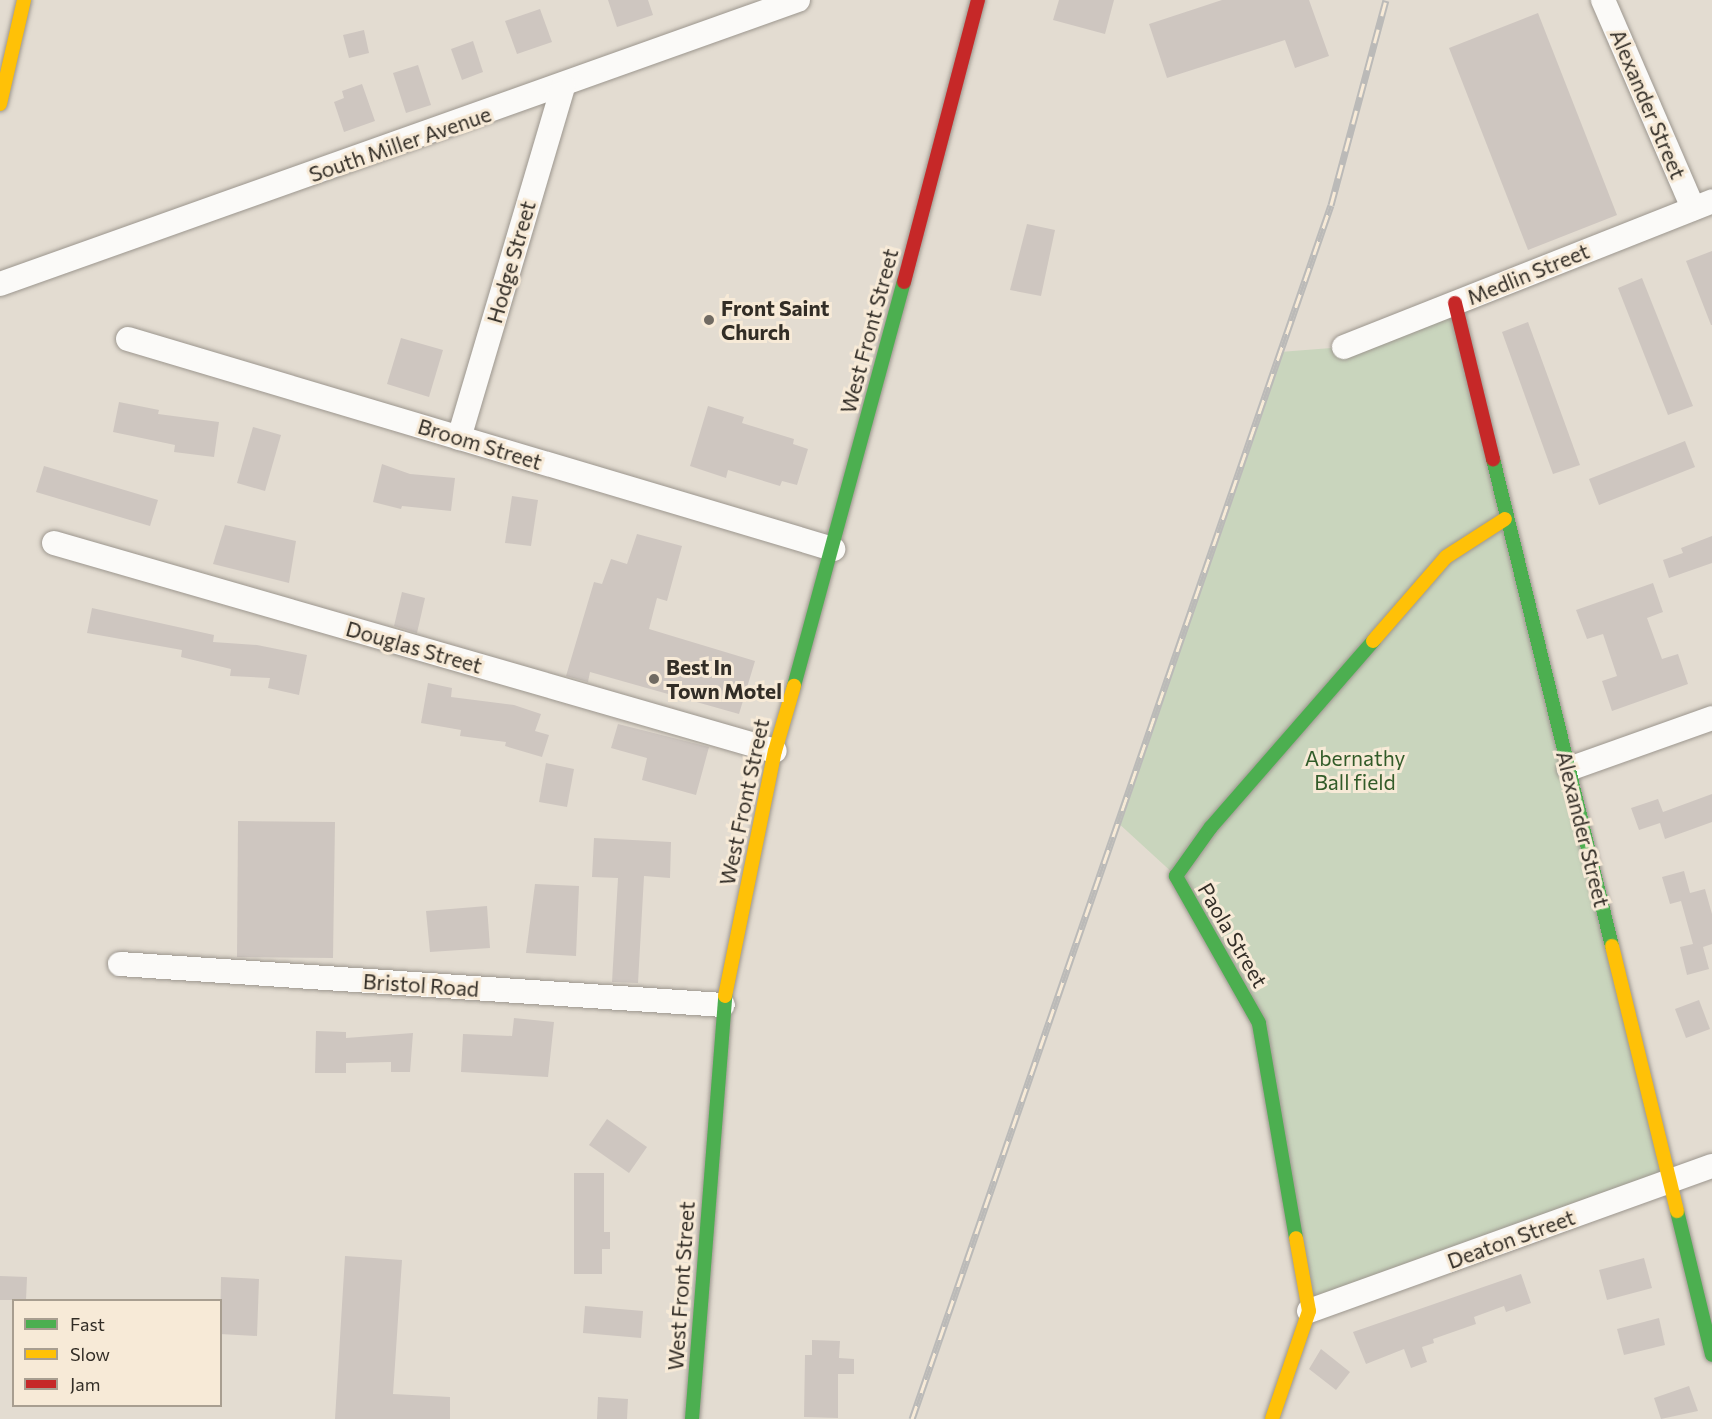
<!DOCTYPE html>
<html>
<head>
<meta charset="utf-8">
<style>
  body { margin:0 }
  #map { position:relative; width:1712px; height:1419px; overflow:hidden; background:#e3dcd1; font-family:Commissioner,sans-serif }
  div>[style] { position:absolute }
  .green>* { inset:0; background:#c9d5bd }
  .building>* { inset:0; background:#cec6c0 }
  .roads { filter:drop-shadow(0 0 2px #9c968e) drop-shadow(0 0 2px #9c968e) }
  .street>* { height:24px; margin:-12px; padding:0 12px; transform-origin:12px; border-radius:12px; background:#fbfaf8 }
  .fast>* { height:14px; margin:-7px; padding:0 7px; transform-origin:7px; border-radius:7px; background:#4caf50 }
  .slow>* { height:14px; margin:-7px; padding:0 7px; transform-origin:7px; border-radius:7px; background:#ffc107 }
  .jam>* { height:14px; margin:-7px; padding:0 7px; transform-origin:7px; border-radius:7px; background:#c62828 }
  .rail>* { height:7px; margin-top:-3.5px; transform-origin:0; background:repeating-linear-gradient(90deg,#f7ead7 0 14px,#bbbab8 0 28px); box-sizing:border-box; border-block:2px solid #bbbab8 }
  .dots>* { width:16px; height:16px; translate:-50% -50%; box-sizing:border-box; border:3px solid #f7ead7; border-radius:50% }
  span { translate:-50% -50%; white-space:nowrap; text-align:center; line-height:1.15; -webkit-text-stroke:6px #f7ead7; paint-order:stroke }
  .street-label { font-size:21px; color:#322d26 }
  .poi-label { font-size:21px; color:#322d26; font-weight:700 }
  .left { translate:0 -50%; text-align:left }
  .park-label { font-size:21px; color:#325b29 }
  .legend { position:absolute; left:12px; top:1299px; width:210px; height:108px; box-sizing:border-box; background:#f7ead7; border:2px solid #a89e90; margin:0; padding:8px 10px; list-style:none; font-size:18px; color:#322d26 }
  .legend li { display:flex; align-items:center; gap:12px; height:30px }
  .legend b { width:30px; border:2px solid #a89e90 }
</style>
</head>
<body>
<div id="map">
  <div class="green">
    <div style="clip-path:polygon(1455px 303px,1670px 1182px,1309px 1311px,1259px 1023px,1176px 876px,1116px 821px,1280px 352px,1344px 347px)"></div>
  </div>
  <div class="building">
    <div style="clip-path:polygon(608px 0,648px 0,653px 15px,617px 27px)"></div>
    <div style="clip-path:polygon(1059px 0,1114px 0,1105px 34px,1053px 20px)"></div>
    <div style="clip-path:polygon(1222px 0,1309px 0,1329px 56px,1295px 68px,1285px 40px,1167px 78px,1149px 24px)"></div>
    <div style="clip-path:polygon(540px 9px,552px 42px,517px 54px,505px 21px)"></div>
    <div style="clip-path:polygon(1538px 13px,1617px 215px,1528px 250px,1449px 48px)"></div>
    <div style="clip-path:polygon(364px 30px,369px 53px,349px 58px,343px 35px)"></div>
    <div style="clip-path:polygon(473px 41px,483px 72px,462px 80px,451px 49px)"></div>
    <div style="clip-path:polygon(418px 65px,431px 105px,406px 113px,393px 73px)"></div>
    <div style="clip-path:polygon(362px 84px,375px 121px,344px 132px,334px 102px,344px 98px,342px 91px)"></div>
    <div style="clip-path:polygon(1027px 224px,1055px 230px,1041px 296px,1010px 290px)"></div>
    <div style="clip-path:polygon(1712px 251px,1712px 325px,1711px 325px,1686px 261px)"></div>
    <div style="clip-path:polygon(1642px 278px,1693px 406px,1668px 415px,1618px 288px)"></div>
    <div style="clip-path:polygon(1528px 322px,1580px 465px,1553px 474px,1502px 332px)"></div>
    <div style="clip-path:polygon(401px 338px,443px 350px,429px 397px,387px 384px)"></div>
    <div style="clip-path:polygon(119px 402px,159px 410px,158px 414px,219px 422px,214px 457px,174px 452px,175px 445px,113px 432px)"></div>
    <div style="clip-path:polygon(708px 406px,744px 417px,742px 423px,794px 439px,793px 444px,808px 449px,797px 485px,782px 481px,780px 486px,728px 470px,726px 478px,690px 466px)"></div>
    <div style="clip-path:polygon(253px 427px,281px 435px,265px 491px,237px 483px)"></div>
    <div style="clip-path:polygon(1685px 441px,1695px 467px,1599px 505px,1589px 479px)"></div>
    <div style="clip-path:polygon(382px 464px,410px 474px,455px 478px,451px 511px,402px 506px,401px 509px,373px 502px)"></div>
    <div style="clip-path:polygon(44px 466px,158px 500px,150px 526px,36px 492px)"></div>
    <div style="clip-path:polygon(512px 496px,538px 500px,531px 546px,505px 543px)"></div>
    <div style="clip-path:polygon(225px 525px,296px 541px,289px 583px,213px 564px)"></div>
    <div style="clip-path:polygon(637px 534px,682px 546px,667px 601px,657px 598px,649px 629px,755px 661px,739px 714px,590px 672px,588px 682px,566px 676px,594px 582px,602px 584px,611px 559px,627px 564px)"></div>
    <div style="clip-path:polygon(1712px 536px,1712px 563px,1669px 578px,1663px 560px,1683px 553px,1681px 548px)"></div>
    <div style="clip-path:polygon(1653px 583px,1663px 612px,1647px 618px,1662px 659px,1678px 654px,1688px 684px,1612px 711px,1602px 681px,1617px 676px,1603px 634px,1587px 639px,1576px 610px)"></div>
    <div style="clip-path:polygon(402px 592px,425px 598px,417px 633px,394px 626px)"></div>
    <div style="clip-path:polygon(92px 608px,214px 635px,213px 642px,257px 645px,307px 655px,299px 695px,268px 688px,270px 678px,230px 676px,231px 669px,181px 657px,182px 650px,87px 633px)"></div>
    <div style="clip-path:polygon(428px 683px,452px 688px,451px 697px,514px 705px,541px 714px,535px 731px,549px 735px,542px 757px,505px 746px,506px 742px,460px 736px,461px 730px,421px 723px)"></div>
    <div style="clip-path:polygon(618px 724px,709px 747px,696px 795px,642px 780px,647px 758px,611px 748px)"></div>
    <div style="clip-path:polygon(546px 763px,574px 769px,567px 807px,539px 802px)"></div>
    <div style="clip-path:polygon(1712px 794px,1712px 822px,1665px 839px,1660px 823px,1639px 830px,1631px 808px,1658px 799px,1663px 812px)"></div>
    <div style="clip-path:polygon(238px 821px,335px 822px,333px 958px,237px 957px)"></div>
    <div style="clip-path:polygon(594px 838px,671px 842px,670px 878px,644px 876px,638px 983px,612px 982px,618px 878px,592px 877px)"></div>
    <div style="clip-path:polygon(1684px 871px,1690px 893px,1705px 889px,1712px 914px,1712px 944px,1703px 947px,1709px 969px,1687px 975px,1680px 947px,1693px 944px,1681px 901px,1670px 904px,1662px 877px)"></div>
    <div style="clip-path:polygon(535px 884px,579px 886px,576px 956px,526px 953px)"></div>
    <div style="clip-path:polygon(487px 906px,490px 948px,430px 952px,426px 911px)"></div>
    <div style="clip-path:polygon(1699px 1000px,1710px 1029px,1686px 1038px,1675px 1009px)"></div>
    <div style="clip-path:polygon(514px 1018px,554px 1022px,548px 1077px,461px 1072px,463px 1034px,512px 1036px)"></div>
    <div style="clip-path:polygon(316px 1031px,346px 1032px,346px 1038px,413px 1033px,410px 1072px,391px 1072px,391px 1062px,346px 1063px,346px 1073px,315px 1073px)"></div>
    <div style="clip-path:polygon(607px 1119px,647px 1147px,629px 1173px,589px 1145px)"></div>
    <div style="clip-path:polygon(574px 1173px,604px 1173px,604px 1232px,610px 1232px,610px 1249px,602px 1249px,602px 1274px,574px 1274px)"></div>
    <div style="clip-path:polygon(345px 1256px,402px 1260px,393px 1394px,450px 1397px,450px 1419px,335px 1419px)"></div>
    <div style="clip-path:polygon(1644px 1258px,1652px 1288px,1607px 1300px,1599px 1270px)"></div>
    <div style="clip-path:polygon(1521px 1274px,1531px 1303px,1506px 1312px,1504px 1306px,1474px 1317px,1476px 1324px,1433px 1339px,1434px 1343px,1422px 1347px,1427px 1362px,1411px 1368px,1404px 1349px,1366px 1364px,1353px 1332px)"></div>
    <div style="clip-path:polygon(0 1276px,27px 1277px,26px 1300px,0 1300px)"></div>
    <div style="clip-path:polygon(221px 1277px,259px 1279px,257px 1336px,220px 1334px)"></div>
    <div style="clip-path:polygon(585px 1306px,643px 1311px,641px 1338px,583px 1333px)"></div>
    <div style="clip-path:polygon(1659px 1318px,1665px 1345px,1624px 1355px,1617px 1329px)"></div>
    <div style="clip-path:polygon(812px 1340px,840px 1341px,839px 1358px,854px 1359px,854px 1374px,838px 1374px,838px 1418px,804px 1417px,805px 1355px,812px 1355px)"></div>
    <div style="clip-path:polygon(1321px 1349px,1350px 1372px,1336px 1390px,1309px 1369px)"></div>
    <div style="clip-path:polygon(1689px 1386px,1698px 1411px,1661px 1419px,1654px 1398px)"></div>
    <div style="clip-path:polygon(598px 1397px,628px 1399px,627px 1419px,597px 1419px)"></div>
  </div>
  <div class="roads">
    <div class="street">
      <div style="left:1603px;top:0;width:227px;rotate:66.6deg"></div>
      <div style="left:0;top:284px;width:847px;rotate:-19.59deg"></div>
      <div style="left:128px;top:339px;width:736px;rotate:16.59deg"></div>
      <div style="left:1344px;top:347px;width:396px;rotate:-21.6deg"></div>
      <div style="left:459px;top:438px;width:367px;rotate:-73.5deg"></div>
      <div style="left:54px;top:543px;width:750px;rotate:16.09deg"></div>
      <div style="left:1569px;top:769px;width:152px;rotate:-19.6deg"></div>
      <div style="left:120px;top:964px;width:604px;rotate:3.89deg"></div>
      <div style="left:1309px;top:1311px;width:428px;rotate:-19.8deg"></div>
    </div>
    <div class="fast">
      <div style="left:1493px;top:459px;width:501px;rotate:76.27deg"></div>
      <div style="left:794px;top:686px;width:419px;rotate:-74.8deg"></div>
      <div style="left:1677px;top:1211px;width:148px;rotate:76.3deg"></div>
      <div style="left:1296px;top:1238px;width:218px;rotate:-99.8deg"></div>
      <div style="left:1259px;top:1023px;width:169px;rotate:-119.5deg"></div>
      <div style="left:1176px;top:876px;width:60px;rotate:-54.5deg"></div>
      <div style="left:1211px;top:827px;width:247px;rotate:-48.9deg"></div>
      <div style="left:692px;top:1419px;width:424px;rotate:-85.5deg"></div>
    </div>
    <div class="slow">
      <div style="left:0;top:104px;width:107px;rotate:-77deg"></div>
      <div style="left:1373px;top:641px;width:111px;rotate:-49deg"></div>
      <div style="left:1446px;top:557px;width:70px;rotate:-32.8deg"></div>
      <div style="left:1612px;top:946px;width:273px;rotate:76.2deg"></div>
      <div style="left:725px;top:996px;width:250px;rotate:-78.5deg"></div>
      <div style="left:775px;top:751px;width:68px;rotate:-73.7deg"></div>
      <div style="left:1272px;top:1419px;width:114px;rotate:-71.1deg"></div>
      <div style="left:1309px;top:1311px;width:74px;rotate:-100.1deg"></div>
    </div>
    <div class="jam">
      <div style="left:904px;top:282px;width:292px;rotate:-75.3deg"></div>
      <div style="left:1455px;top:303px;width:161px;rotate:76.3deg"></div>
    </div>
  </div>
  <div class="rail">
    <div style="left:912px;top:1419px;width:1284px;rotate:-70.96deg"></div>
    <div style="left:1331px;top:205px;width:212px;rotate:-75deg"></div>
  </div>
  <div class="dots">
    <div style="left:709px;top:320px;background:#706a62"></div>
    <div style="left:654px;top:679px;background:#706a62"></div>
  </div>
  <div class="street-label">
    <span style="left:1648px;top:104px;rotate:67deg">Alexander Street</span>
    <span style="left:400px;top:144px;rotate:-19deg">South Miller Avenue</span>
    <span style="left:511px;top:262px;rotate:-74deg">Hodge Street</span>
    <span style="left:1528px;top:274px;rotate:-22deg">Medlin Street</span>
    <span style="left:869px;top:331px;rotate:-75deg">West Front Street</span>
    <span style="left:480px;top:444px;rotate:17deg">Broom Street</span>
    <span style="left:414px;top:647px;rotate:16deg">Douglas Street</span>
    <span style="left:744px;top:802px;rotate:-78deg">West Front Street</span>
    <span style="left:1583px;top:829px;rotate:76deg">Alexander Street</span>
    <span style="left:1233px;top:935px;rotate:60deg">Paola Street</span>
    <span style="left:421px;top:985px;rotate:4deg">Bristol Road</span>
    <span style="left:1511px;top:1239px;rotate:-20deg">Deaton Street</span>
    <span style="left:681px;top:1286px;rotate:-86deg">West Front Street</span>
  </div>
  <div class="poi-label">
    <span class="left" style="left:721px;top:320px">Front Saint<br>Church</span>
    <span class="left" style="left:666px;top:679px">Best In<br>Town Motel</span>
  </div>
  <div class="park-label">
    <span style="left:1355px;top:770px">Abernathy<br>Ball field</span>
  </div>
  <ul class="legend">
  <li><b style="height:8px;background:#4caf50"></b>Fast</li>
  <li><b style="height:8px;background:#ffc107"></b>Slow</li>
  <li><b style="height:8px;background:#c62828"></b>Jam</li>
  </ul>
</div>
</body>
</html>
